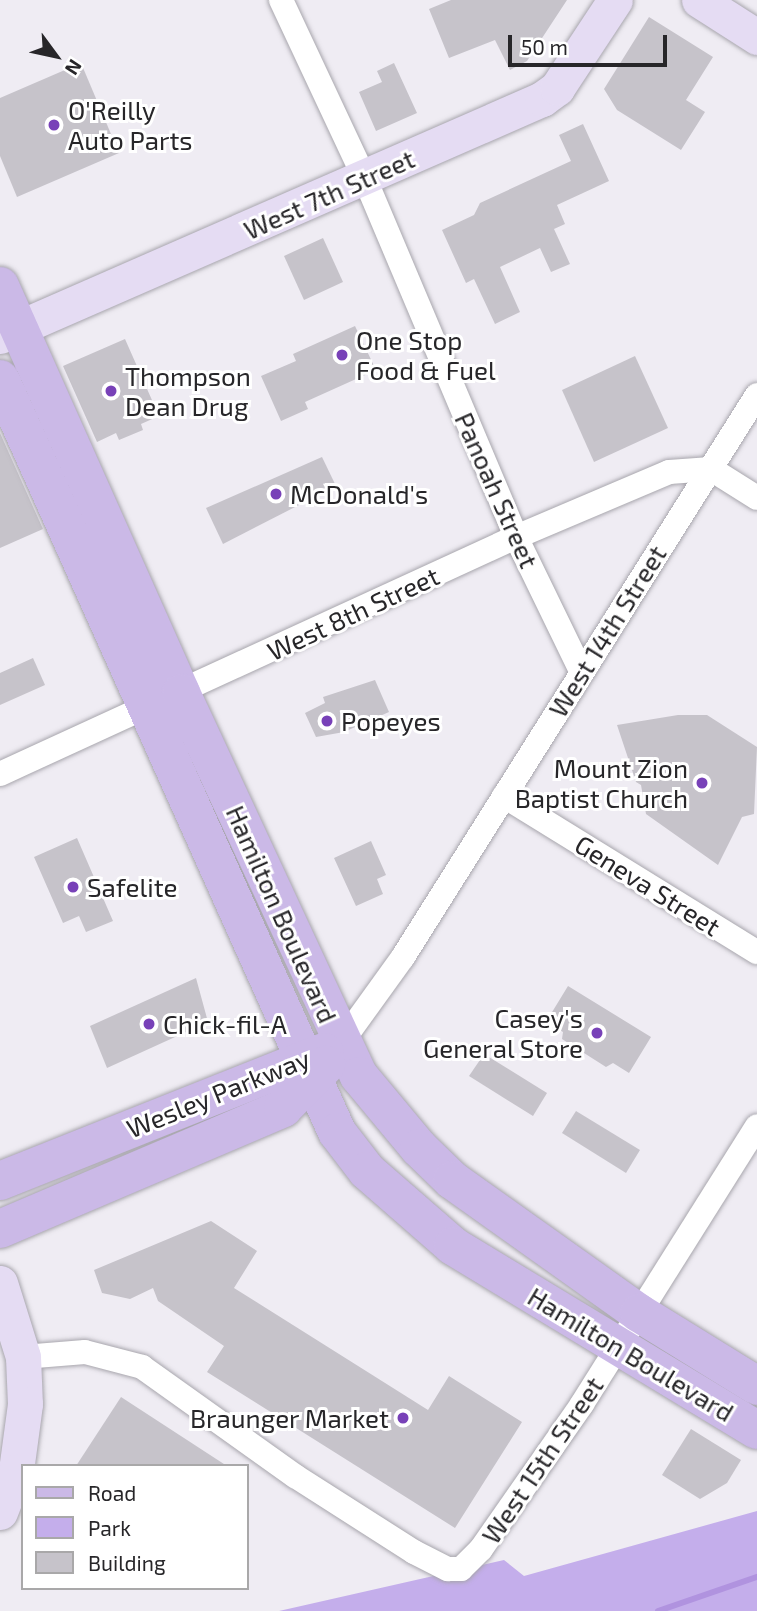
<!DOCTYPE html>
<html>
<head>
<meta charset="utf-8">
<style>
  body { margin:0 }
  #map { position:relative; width:757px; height:1611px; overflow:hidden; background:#efecf3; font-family:"Exo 2",sans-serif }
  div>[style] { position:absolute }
  .green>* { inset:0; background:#c4aeeb }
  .stream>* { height:6px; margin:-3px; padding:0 3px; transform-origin:3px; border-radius:3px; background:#b093df }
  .building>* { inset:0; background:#c6c3ca }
  .roads { filter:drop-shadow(0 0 2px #a8a6ad) drop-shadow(0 0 2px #a8a6ad) }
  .street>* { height:24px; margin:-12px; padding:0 12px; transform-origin:12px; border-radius:12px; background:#fff }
  .secondary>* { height:35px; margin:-17.5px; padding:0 17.5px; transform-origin:17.5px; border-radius:17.5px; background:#e5dcf3 }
  .primary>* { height:38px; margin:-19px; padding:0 19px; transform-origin:19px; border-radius:19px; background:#cbb9e7 }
  .dots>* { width:19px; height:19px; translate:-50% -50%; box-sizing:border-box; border:4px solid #fff; border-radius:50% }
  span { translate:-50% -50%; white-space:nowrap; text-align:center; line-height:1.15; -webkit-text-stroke:6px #fff; paint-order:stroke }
  .poi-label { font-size:26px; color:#272629 }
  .left { translate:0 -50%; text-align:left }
  .right { translate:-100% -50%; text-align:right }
  .street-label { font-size:26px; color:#272629 }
  .legend { position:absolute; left:21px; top:1464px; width:228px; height:126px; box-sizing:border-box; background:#fff; border:2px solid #a9a8a9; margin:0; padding:9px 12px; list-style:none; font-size:21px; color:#272629 }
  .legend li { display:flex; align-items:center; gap:14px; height:35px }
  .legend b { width:35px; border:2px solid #a9a8a9 }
  .north { position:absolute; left:21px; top:21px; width:70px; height:70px; -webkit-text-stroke:5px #fff; paint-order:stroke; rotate:123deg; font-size:19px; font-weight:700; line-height:28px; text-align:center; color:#272629 }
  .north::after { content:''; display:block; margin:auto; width:24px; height:32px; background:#272629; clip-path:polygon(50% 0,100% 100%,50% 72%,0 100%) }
  .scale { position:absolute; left:508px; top:35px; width:159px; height:32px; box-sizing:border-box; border:4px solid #272629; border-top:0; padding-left:9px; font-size:21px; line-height:24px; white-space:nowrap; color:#272629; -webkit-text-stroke:5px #fff; paint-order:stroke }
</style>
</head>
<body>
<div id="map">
  <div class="green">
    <div style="clip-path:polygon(757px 1511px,757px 1611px,279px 1611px,504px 1560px,524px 1576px)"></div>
  </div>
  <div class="stream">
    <div style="left:658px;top:1611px;width:105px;rotate:-19deg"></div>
  </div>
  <div class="building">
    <div style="clip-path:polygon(451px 0,567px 0,527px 61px,510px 70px,495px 40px,449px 58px,429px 9px)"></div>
    <div style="clip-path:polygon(649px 17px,713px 57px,686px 100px,705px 112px,681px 150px,617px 110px,604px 89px)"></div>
    <div style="clip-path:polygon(81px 63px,119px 153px,17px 197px,0 156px,0 98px)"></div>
    <div style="clip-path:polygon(394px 63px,417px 113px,376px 131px,359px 92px,382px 82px,377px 71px)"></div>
    <div style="clip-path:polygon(583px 124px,609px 181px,557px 205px,565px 224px,554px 229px,570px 264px,551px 272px,540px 248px,500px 267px,520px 312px,495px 324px,474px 279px,466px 283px,442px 230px,474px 215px,480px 203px,571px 161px,559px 135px)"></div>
    <div style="clip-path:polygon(323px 238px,343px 282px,304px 300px,284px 256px)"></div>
    <div style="clip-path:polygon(355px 326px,376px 370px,305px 402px,308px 409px,281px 421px,261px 376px,296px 361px,293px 354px)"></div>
    <div style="clip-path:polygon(125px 339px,159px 416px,141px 424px,143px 430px,119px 440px,116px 433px,97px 442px,63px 366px)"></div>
    <div style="clip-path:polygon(635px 356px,668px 428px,594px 462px,562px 390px)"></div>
    <div style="clip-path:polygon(0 433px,43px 529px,0 548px)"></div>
    <div style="clip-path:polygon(322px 457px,336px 486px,223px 544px,206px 508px)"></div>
    <div style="clip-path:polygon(33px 658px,45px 685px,0 705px,0 673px)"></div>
    <div style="clip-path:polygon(375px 680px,389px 712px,344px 732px,316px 737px,305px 713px,325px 703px,323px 697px)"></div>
    <div style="clip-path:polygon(678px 715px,707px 715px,757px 747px,754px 814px,742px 817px,718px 865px,646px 814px,641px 785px,636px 782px,617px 725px)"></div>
    <div style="clip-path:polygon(77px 838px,113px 921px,86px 932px,79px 916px,63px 923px,34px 857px)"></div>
    <div style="clip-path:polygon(371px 841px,386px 875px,377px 879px,383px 894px,356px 906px,334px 858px)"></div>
    <div style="clip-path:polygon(196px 978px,208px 1022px,107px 1068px,90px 1026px)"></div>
    <div style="clip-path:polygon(568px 986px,651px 1037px,629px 1073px,613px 1063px,606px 1067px,562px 1039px,563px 1032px,546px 1022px)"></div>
    <div style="clip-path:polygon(484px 1054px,547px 1093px,533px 1116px,469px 1076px)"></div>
    <div style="clip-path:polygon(576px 1111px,640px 1150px,626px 1173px,562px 1133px)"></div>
    <div style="clip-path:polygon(211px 1221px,257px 1251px,234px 1288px,428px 1410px,449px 1376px,522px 1422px,455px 1528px,207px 1372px,224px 1346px,158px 1301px,153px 1288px,130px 1299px,102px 1293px,94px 1270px)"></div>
    <div style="clip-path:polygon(121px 1397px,227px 1466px,76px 1466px)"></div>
    <div style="clip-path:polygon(691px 1429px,741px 1460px,727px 1483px,700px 1499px,662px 1475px)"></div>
  </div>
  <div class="roads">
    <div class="street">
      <div style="left:281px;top:0;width:198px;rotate:64.9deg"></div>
      <div style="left:365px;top:179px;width:389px;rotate:67.1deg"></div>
      <div style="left:516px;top:537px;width:149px;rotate:64.1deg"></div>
      <div style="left:0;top:774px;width:568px;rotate:-24.67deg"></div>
      <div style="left:516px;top:537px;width:166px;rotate:-23deg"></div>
      <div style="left:669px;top:472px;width:42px;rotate:-4.1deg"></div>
      <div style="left:711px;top:469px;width:54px;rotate:32.2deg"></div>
      <div style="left:504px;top:796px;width:297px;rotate:31.7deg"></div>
      <div style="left:341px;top:1043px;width:106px;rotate:-54.2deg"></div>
      <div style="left:403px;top:957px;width:664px;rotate:-57.79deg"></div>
      <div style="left:23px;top:1357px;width:62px;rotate:-4.6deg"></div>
      <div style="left:85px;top:1352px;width:59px;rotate:14.7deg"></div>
      <div style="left:142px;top:1367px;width:188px;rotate:35.5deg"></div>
      <div style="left:295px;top:1476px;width:141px;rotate:32.6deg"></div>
      <div style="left:414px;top:1552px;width:38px;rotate:27deg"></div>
      <div style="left:448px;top:1569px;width:13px"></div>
      <div style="left:461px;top:1569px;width:28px;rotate:-45deg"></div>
      <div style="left:481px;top:1549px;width:177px;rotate:-55.1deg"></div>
      <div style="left:582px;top:1404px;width:328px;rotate:-57.8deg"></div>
    </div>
    <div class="secondary">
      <div style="left:699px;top:0;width:69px;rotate:32.5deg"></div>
      <div style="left:0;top:336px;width:592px;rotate:-23.62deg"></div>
      <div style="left:542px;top:99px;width:19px;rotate:-36deg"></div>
      <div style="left:557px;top:88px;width:105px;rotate:-56.6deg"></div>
      <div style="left:0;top:1283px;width:77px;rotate:72.7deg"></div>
      <div style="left:23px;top:1357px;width:47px;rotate:87.6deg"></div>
      <div style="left:25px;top:1404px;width:68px;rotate:97.7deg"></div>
      <div style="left:16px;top:1471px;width:44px;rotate:111.3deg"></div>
    </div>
    <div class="primary">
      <div style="left:0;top:286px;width:445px;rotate:66deg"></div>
      <div style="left:181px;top:693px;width:422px;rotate:65.1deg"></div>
      <div style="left:359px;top:1076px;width:94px;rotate:50.2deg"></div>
      <div style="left:419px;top:1148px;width:46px;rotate:44.1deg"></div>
      <div style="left:452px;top:1180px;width:229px;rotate:35.4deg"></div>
      <div style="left:639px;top:1313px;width:139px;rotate:31.7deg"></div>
      <div style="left:0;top:379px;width:825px;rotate:65.89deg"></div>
      <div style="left:337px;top:1132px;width:49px;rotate:52.4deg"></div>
      <div style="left:367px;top:1171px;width:114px;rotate:41.1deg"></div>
      <div style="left:453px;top:1246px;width:355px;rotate:31.2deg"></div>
      <div style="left:0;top:1181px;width:349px;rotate:-21.7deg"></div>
      <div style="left:0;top:1229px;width:308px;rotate:-23.1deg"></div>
      <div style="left:283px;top:1108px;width:61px;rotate:-45deg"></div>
    </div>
  </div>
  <div class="dots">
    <div style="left:54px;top:125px;background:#7841b8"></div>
    <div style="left:342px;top:355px;background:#7841b8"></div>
    <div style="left:111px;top:391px;background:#7841b8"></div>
    <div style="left:276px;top:494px;background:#7841b8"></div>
    <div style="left:327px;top:721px;background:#7841b8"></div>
    <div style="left:702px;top:783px;background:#7841b8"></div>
    <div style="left:73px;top:887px;background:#7841b8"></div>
    <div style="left:149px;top:1024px;background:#7841b8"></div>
    <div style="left:597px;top:1033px;background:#7841b8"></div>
    <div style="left:403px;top:1418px;background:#7841b8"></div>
  </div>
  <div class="poi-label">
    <span class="left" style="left:68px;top:125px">O'Reilly<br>Auto Parts</span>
    <span class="left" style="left:356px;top:355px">One Stop<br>Food &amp; Fuel</span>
    <span class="left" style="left:125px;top:391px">Thompson<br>Dean Drug</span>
    <span class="left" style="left:290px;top:494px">McDonald's</span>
    <span class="left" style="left:341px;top:721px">Popeyes</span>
    <span class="right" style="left:688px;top:783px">Mount Zion<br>Baptist Church</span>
    <span class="left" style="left:87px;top:887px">Safelite</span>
    <span class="right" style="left:583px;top:1033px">Casey's<br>General Store</span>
    <span class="left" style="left:163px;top:1024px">Chick-fil-A</span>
    <span class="right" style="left:389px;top:1418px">Braunger Market</span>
  </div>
  <div class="street-label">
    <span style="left:329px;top:194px;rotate:-24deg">West 7th Street</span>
    <span style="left:497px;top:490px;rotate:66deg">Panoah Street</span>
    <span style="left:353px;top:613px;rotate:-25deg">West 8th Street</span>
    <span style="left:607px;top:631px;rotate:-58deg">West 14th Street</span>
    <span style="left:648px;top:885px;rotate:32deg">Geneva Street</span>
    <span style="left:282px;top:914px;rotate:66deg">Hamilton Boulevard</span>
    <span style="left:218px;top:1093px;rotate:-22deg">Wesley Parkway</span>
    <span style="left:631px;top:1354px;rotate:31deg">Hamilton Boulevard</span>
    <span style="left:542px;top:1460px;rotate:-56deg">West 15th Street</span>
  </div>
  <ul class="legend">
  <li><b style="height:9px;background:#cbb9e7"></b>Road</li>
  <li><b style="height:19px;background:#c4aeeb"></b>Park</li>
  <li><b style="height:19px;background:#c6c3ca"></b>Building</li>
  </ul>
  <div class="north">N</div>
  <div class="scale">50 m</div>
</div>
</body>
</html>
